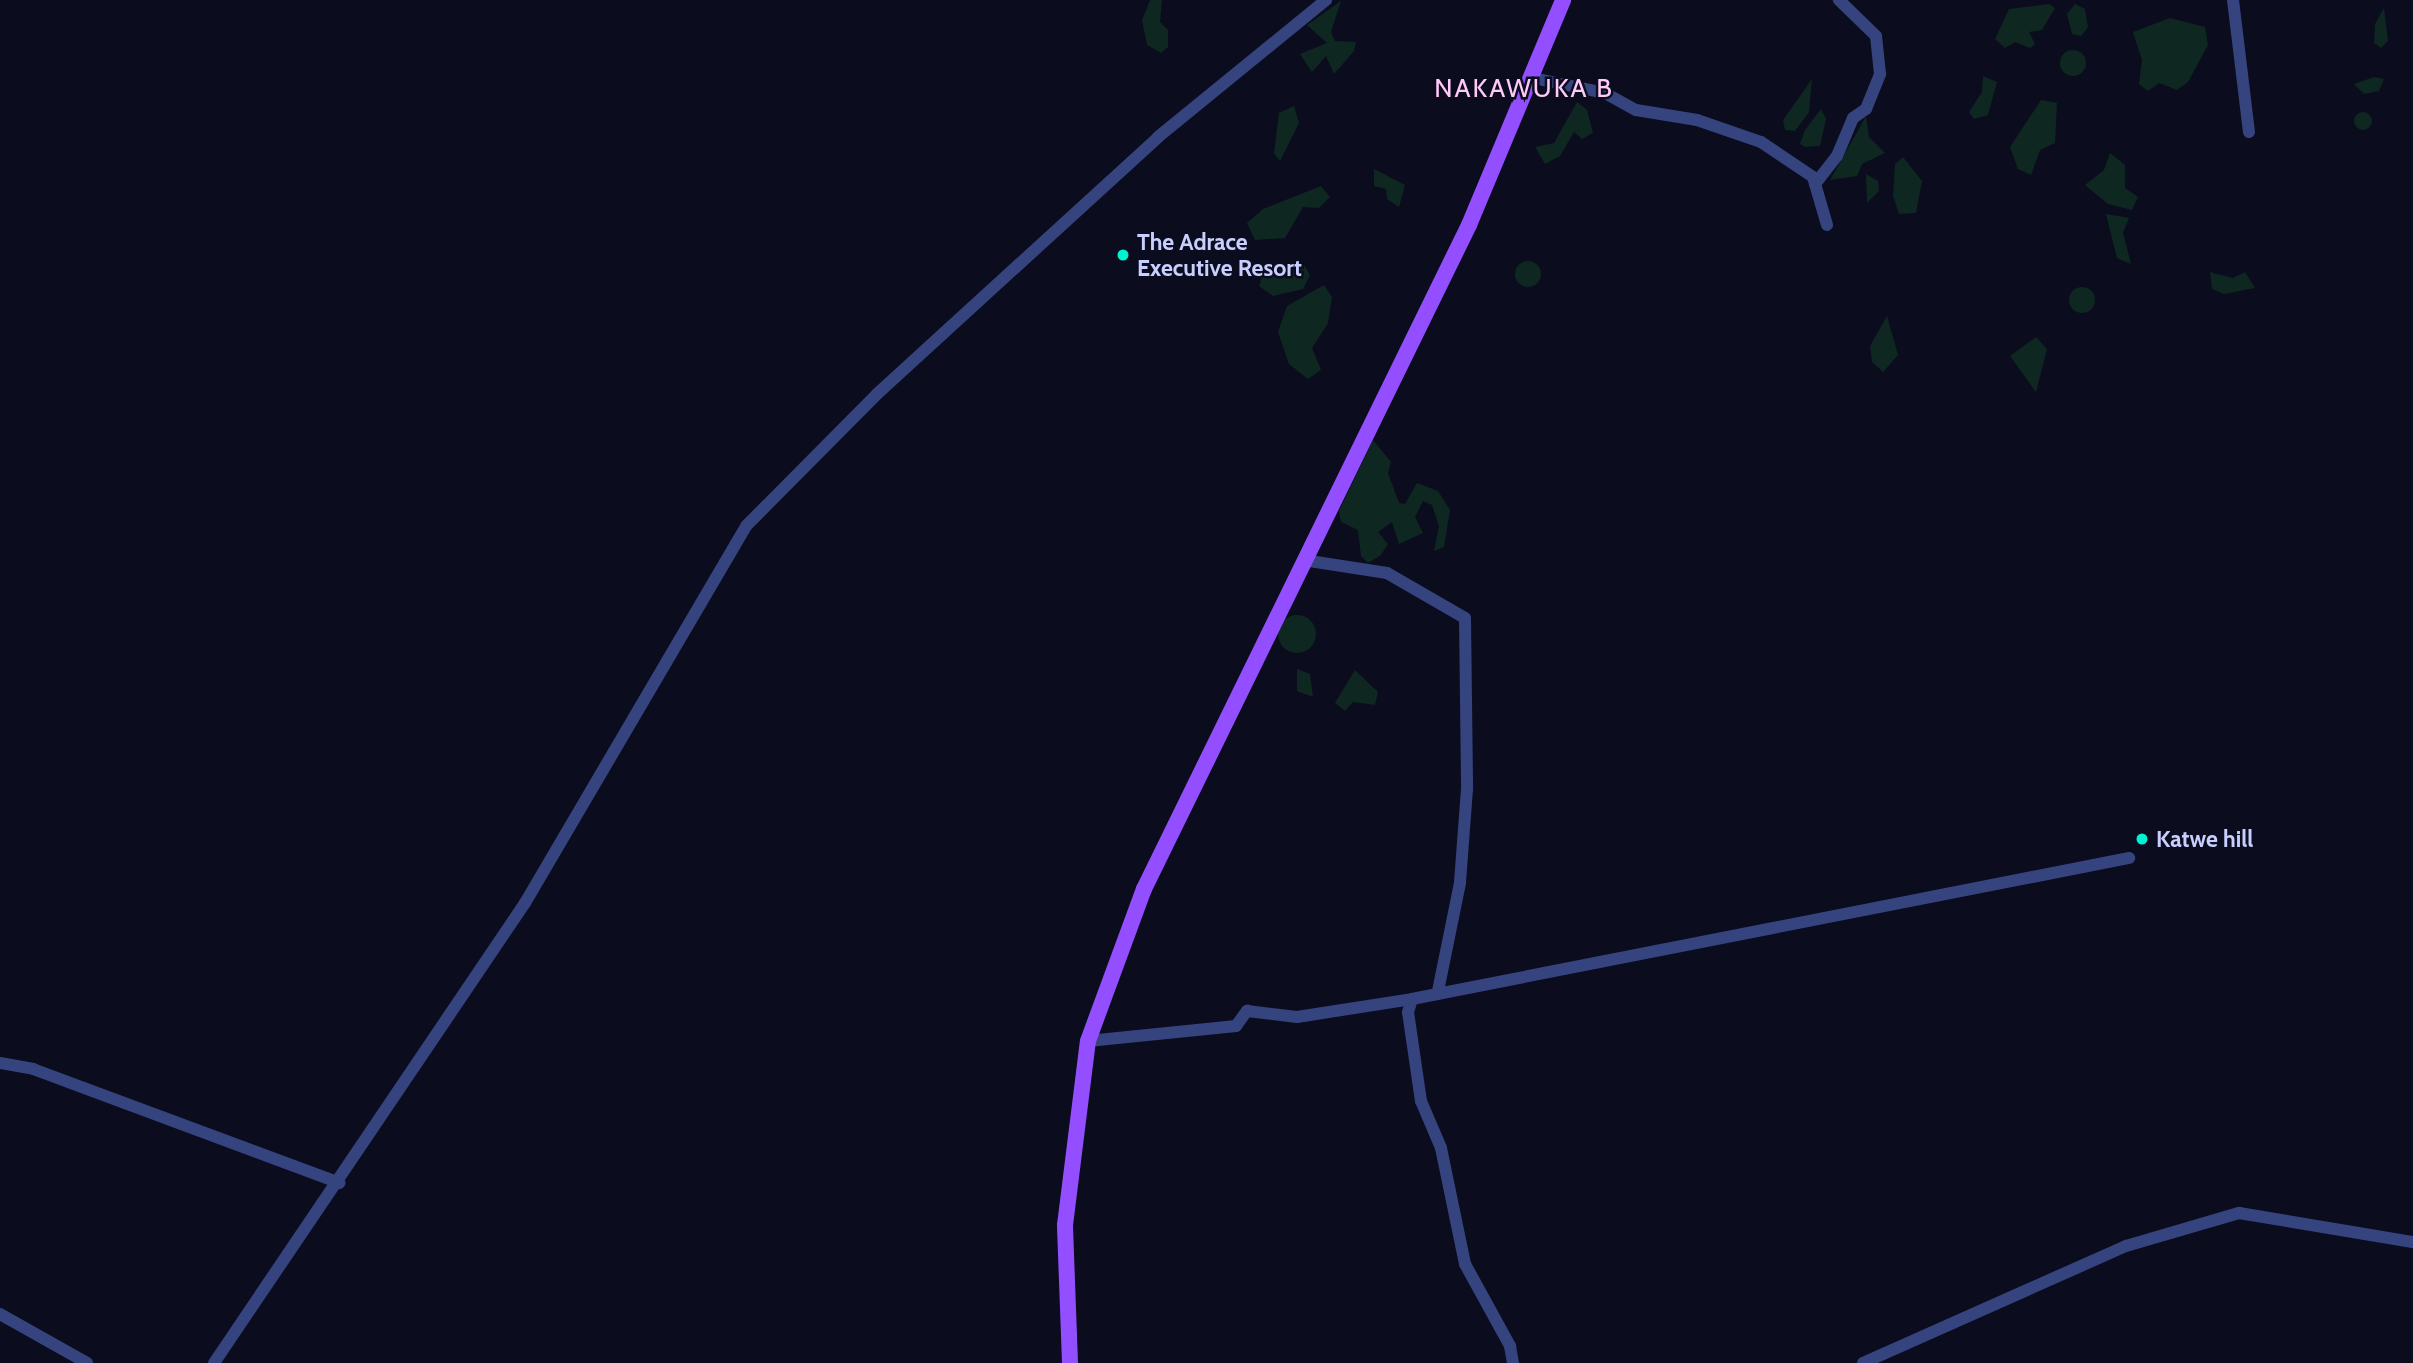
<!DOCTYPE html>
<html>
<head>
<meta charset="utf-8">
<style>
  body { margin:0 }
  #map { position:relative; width:2413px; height:1363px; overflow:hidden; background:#0b0c1e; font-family:Cabin,sans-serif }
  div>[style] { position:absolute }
  .green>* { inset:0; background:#0e2821 }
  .round { border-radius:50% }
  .minor>* { height:12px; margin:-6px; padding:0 6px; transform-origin:6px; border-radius:6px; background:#35447e }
  .major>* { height:16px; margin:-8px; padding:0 8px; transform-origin:8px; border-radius:8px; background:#934fff }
  .dots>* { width:19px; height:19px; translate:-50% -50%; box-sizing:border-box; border:4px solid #0b0c1e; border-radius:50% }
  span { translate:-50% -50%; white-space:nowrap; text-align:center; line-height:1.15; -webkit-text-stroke:5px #0b0c1e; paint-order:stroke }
  .poi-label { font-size:23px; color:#c8cfff; font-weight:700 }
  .left { translate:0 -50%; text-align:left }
  .quarter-label { font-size:26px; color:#ffcaf8; letter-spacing:2px }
</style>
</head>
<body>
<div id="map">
  <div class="green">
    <div style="clip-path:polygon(1150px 0,1162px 0,1160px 22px,1168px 30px,1168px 47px,1161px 53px,1147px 45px,1142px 20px)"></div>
    <div style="clip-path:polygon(1341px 1px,1331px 32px,1335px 41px,1356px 42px,1354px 51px,1334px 74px,1326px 56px,1312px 72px,1300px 54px,1327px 43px,1307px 25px)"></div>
    <div style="clip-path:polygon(2049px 4px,2055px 8px,2042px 30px,2029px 32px,2035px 44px,2030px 48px,2015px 42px,2005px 48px,1995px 39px,2009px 9px)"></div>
    <div style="clip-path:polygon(2075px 4px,2085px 9px,2088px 27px,2081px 36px,2072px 34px,2067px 14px)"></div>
    <div style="clip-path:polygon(2384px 8px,2388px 41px,2381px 48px,2374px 43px,2375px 24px)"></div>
    <div style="clip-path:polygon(2170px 18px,2205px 27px,2208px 45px,2188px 82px,2177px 90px,2159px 83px,2148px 91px,2139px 84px,2142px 60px,2133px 32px)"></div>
    <div class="round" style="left:2060px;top:50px;width:26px;height:26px"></div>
    <div style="clip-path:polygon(1983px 76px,1997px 82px,1988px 115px,1974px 119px,1969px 112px,1982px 92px)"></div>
    <div style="clip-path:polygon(2374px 77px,2384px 79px,2379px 91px,2364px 94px,2354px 84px)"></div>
    <div style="clip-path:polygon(1812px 79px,1809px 112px,1795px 131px,1785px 130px,1783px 120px)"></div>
    <div style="clip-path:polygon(2041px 100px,2057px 103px,2055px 143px,2040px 150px,2031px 175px,2018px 169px,2010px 147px)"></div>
    <div style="clip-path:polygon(1577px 102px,1587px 110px,1593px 133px,1582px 139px,1574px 132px,1560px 156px,1545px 164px,1535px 147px,1554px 143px)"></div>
    <div style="clip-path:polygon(1294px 106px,1299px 123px,1280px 161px,1274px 153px,1279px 113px)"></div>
    <div style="clip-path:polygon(1821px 109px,1826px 119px,1820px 146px,1805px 147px,1800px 144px,1805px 130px)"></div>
    <div class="round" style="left:2354px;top:112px;width:18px;height:18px"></div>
    <div style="clip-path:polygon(1866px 116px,1869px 137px,1885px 153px,1862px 164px,1857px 176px,1830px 180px)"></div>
    <div style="clip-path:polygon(2110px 153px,2125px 165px,2125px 188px,2138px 197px,2132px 210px,2108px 204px,2085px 185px,2104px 170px)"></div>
    <div style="clip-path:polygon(1903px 157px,1922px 181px,1916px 213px,1899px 214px,1893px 196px,1895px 164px)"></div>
    <div style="clip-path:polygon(1374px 169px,1405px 185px,1399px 207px,1387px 199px,1386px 189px,1374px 186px)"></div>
    <div style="clip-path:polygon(1866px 174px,1878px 181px,1879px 191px,1867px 203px)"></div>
    <div style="clip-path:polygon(1321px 186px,1330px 197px,1319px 208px,1303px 207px,1285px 238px,1255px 240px,1247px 223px,1263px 209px)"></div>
    <div style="clip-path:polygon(2106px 214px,2129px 218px,2123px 233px,2131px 264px,2117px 258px)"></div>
    <div style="clip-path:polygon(1301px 260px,1310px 275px,1303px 289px,1273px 296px,1259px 286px,1264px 271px,1278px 263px)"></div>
    <div class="round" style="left:1515px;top:261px;width:26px;height:26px"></div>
    <div style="clip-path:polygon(2210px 272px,2233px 278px,2245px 272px,2255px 288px,2224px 294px,2212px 289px)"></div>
    <div style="clip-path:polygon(1324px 285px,1332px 297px,1328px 323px,1312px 348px,1321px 370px,1308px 379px,1289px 364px,1278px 332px,1287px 306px)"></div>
    <div class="round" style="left:2069px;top:287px;width:26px;height:26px"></div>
    <div style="clip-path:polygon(1887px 316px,1898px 355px,1883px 372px,1872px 362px,1870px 346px)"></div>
    <div style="clip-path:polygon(2036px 337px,2047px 349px,2036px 392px,2010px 356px)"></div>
    <div style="clip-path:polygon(1373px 440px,1391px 462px,1388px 473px,1399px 503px,1405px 504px,1417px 483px,1438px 491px,1450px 510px,1444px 547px,1434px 551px,1439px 526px,1432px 505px,1423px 501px,1415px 517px,1423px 533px,1399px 544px,1392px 522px,1378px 532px,1388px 544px,1381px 555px,1368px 563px,1361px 556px,1358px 530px,1341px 522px,1339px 511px)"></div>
    <div class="round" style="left:1278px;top:615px;width:38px;height:38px"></div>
    <div style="clip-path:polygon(1297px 669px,1310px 674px,1313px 697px,1297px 691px)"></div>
    <div style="clip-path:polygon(1355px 670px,1378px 692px,1375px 705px,1353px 702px,1345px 711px,1335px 703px)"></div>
  </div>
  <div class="minor">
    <div style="left:2233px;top:0;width:133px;rotate:83.1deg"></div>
    <div style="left:1533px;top:78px;width:74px;rotate:11.8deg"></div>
    <div style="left:1605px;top:93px;width:35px;rotate:29deg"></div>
    <div style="left:1636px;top:110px;width:62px;rotate:9.3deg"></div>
    <div style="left:1697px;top:120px;width:68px;rotate:19deg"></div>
    <div style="left:1761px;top:142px;width:63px;rotate:33.9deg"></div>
    <div style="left:1813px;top:177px;width:50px;rotate:73.7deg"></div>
    <div style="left:1815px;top:184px;width:36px;rotate:-52deg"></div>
    <div style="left:1837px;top:156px;width:41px;rotate:-67.2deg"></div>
    <div style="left:1853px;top:118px;width:16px;rotate:-35deg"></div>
    <div style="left:1866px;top:109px;width:38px;rotate:-68deg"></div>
    <div style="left:1880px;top:74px;width:38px;rotate:-96deg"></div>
    <div style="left:1876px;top:36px;width:52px;rotate:-135.8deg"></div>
    <div style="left:1303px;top:560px;width:85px;rotate:8.8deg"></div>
    <div style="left:1387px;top:573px;width:90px;rotate:30deg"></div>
    <div style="left:1465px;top:618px;width:171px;rotate:89.3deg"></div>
    <div style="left:1467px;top:789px;width:94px;rotate:94.3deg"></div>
    <div style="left:1460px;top:883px;width:110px;rotate:101.5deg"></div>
    <div style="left:1412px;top:999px;width:14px;rotate:107deg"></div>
    <div style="left:1408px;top:1012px;width:90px;rotate:81.7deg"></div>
    <div style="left:1421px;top:1101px;width:51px;rotate:66.9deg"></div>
    <div style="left:1441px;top:1148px;width:118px;rotate:78.3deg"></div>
    <div style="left:1465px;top:1264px;width:94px;rotate:61.2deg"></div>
    <div style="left:1510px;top:1346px;width:17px;rotate:80deg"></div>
    <div style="left:1088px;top:1041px;width:149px;rotate:-5.8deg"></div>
    <div style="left:1236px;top:1026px;width:19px;rotate:-54deg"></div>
    <div style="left:1247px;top:1011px;width:50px;rotate:6.8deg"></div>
    <div style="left:1297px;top:1017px;width:116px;rotate:-8.9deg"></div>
    <div style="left:1412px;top:999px;width:731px;rotate:-11.13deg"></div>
    <div style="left:0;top:1063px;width:34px;rotate:10deg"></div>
    <div style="left:33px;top:1069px;width:327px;rotate:20.4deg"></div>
    <div style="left:0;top:1314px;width:100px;rotate:29.4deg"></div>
    <div style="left:214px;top:1363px;width:555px;rotate:-55.94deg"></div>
    <div style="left:525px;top:903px;width:438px;rotate:-59.6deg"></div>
    <div style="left:747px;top:525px;width:185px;rotate:-45.2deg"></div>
    <div style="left:877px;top:394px;width:381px;rotate:-42.4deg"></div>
    <div style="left:1158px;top:137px;width:217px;rotate:-39.2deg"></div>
    <div style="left:1863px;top:1363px;width:288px;rotate:-24deg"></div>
    <div style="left:2126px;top:1246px;width:118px;rotate:-16.3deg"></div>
    <div style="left:2239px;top:1213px;width:176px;rotate:9.5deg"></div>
  </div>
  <div class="major">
    <div style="left:1070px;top:1363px;width:138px;rotate:-92.1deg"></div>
    <div style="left:1065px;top:1225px;width:185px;rotate:-82.9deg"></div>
    <div style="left:1088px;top:1041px;width:162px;rotate:-69.8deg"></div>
    <div style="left:1144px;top:889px;width:739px;rotate:-63.92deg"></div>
    <div style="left:1469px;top:225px;width:244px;rotate:-67.3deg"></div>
  </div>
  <div class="dots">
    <div style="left:1123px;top:255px;background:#00f3d0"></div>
    <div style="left:2142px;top:839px;background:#00f3d0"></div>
  </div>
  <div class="poi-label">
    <span class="left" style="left:1137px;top:255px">The Adrace<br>Executive Resort</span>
    <span class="left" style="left:2156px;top:839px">Katwe hill</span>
  </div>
  <div class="quarter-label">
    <span style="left:1524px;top:89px">NAKAWUKA B</span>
  </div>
</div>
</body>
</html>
